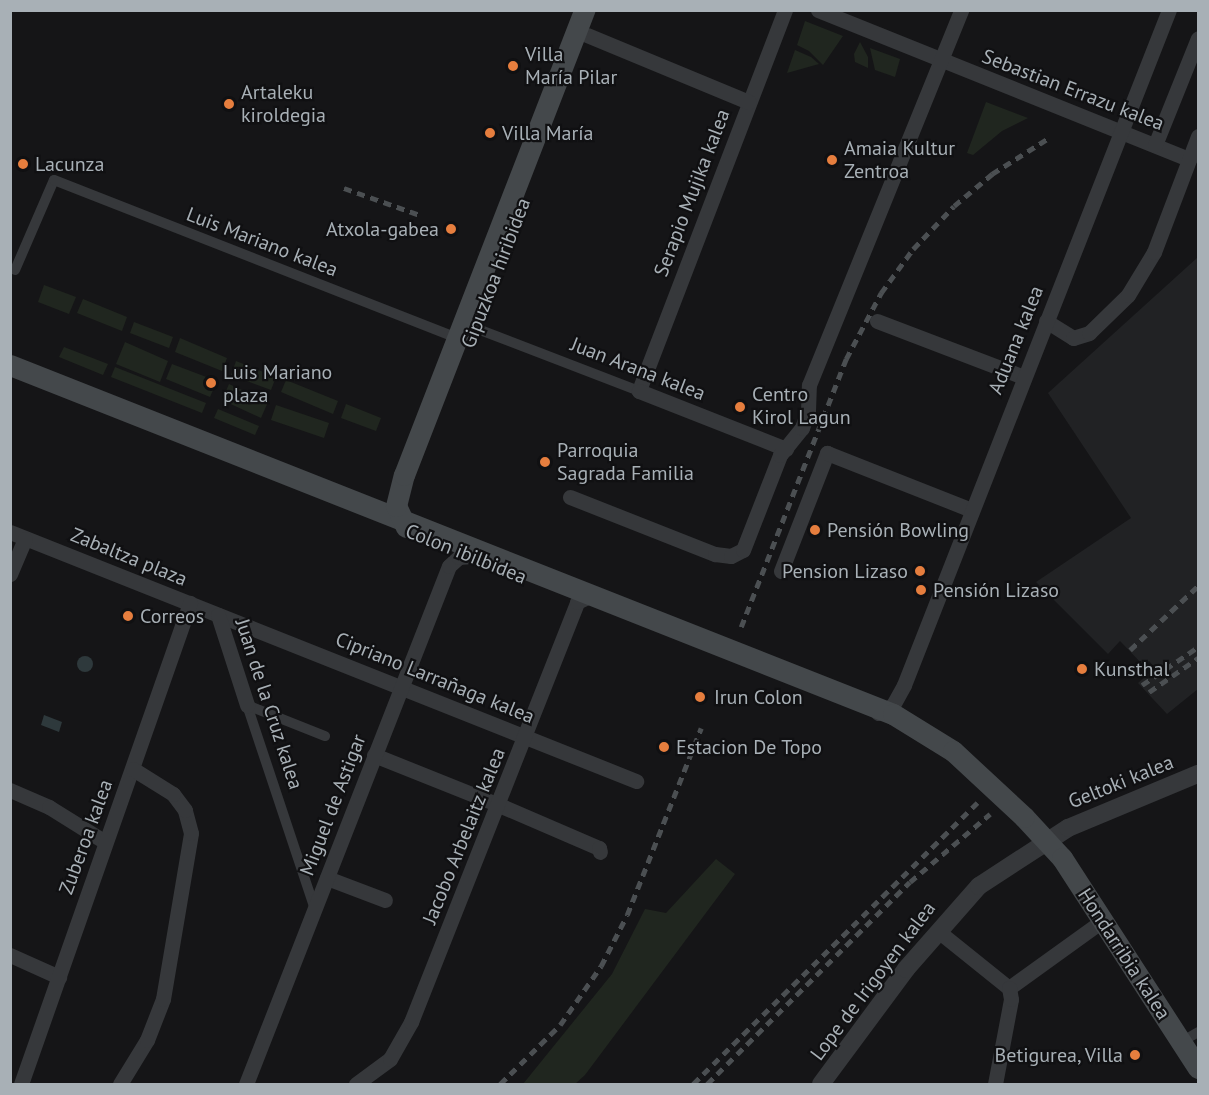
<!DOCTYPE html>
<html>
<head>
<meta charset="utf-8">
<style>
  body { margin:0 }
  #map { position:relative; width:1209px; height:1095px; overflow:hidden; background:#151517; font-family:"PT Sans",sans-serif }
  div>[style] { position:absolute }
  .built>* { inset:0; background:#212224 }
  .green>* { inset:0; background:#20261f }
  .water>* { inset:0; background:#2e393c }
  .round { border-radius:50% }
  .pedestrian>* { height:10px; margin:-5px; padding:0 5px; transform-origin:5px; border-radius:5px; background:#36383b }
  .minor>* { height:15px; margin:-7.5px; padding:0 7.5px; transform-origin:7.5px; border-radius:7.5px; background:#36383b }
  .tertiary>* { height:18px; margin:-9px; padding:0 9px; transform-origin:9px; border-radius:9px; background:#36383b }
  .secondary>* { height:21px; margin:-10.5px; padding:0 10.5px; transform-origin:10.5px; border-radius:10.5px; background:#44484b }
  .rail>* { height:4.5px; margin-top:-2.25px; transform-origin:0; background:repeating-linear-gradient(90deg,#4b4f52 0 8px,transparent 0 14px) }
  .secondary-bridge>* { height:21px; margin:-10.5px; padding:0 10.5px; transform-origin:10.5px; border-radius:10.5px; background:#44484b }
  .dots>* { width:16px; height:16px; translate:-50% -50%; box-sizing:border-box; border:3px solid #101012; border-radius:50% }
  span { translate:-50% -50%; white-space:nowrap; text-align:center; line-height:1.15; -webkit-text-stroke:4.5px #101012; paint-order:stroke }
  .poi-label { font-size:20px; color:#a8b0b6 }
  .left { translate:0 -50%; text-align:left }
  .right { translate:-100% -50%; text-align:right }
  .street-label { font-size:20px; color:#a8b0b6 }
  .frame { position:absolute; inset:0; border:12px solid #a8b0b6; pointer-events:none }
</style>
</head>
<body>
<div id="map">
  <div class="built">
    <div style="clip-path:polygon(1198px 257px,1198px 689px,1167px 714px,1138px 683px,1155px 668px,1149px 661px,1143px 665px,1120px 641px,1108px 654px,1036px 582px,1131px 518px,1048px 393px)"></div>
  </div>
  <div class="green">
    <div style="clip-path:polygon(805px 21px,843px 36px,823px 65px,809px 51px,797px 45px)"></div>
    <div style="clip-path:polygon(860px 42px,868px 57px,868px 68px,855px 62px,854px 54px)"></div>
    <div style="clip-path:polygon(870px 48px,900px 59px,895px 77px,875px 70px)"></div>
    <div style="clip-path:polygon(795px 50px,811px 57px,819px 64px,787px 73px)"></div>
    <div style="clip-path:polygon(986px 102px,1028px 118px,1002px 131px,973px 155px,967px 153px)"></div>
    <div style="clip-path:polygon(44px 285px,76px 297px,69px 314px,38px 302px)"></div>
    <div style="clip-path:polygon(83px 299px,127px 317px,122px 331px,77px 313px)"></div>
    <div style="clip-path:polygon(134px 322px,173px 337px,169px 348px,130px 333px)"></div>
    <div style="clip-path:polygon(180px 338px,227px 358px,222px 371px,175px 352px)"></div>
    <div style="clip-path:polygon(125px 342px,168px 361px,160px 382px,116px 364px)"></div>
    <div style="clip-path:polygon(64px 347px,108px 364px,103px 375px,59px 357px)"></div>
    <div style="clip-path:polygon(236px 361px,276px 377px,271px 390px,231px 375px)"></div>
    <div style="clip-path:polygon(172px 364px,217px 381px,210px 397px,166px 379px)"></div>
    <div style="clip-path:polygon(115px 367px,206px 403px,202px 413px,111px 377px)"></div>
    <div style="clip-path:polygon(286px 380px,338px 401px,333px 414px,281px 392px)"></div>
    <div style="clip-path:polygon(229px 384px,268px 402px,261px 418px,222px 400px)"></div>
    <div style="clip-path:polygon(346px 404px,381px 418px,376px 431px,341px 418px)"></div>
    <div style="clip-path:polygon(276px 405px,329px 423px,324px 438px,271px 420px)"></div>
    <div style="clip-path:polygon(218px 409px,259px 426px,255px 435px,214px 418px)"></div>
    <div style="clip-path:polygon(716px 859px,735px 874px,585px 1075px,575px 1084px,523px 1084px,612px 974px,645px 909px,666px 913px)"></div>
  </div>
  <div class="water">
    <div class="round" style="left:77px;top:656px;width:16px;height:16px"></div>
    <div style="clip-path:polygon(44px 715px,62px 722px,59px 732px,41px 725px)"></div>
  </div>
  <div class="pedestrian">
    <div style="left:15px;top:270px;width:98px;rotate:-66.6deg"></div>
    <div style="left:54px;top:180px;width:433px;rotate:21.4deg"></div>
    <div style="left:475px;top:328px;width:176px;rotate:21deg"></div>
    <div style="left:247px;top:705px;width:215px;rotate:71.6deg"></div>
    <div style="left:247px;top:705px;width:84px;rotate:21.7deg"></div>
    <div style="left:1181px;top:1042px;width:20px;rotate:-30deg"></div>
  </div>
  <div class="minor">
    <div style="left:785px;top:10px;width:408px;rotate:111deg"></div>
    <div style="left:639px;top:391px;width:158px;rotate:21.5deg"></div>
    <div style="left:818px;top:10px;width:400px;rotate:21.9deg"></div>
    <div style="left:587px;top:35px;width:175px;rotate:22.5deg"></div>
    <div style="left:1155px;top:145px;width:115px;rotate:-68.1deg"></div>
    <div style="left:877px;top:321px;width:157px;rotate:20.9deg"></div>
    <div style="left:1046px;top:321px;width:32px;rotate:32deg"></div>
    <div style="left:1073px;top:338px;width:17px;rotate:-17deg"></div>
    <div style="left:1089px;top:333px;width:54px;rotate:-44.3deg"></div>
    <div style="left:1128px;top:295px;width:50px;rotate:-58.8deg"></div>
    <div style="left:1154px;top:252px;width:124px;rotate:-69.2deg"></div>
    <div style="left:570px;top:497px;width:156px;rotate:21.5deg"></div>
    <div style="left:715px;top:554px;width:16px;rotate:7deg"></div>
    <div style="left:731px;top:556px;width:13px;rotate:-27deg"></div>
    <div style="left:743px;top:550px;width:102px;rotate:-68.7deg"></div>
    <div style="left:780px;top:455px;width:35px;rotate:-51deg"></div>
    <div style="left:802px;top:428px;width:18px;rotate:-71deg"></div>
    <div style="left:808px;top:411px;width:26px;rotate:-88deg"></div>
    <div style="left:809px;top:385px;width:405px;rotate:-67.9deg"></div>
    <div style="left:10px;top:532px;width:674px;rotate:21.69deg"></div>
    <div style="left:781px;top:571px;width:127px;rotate:-68.7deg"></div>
    <div style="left:827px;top:453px;width:156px;rotate:21.5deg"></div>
    <div style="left:10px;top:574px;width:38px;rotate:-67deg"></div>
    <div style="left:218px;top:615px;width:95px;rotate:72.1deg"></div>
    <div style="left:878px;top:713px;width:17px;rotate:-28deg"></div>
    <div style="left:893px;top:705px;width:23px;rotate:-61deg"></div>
    <div style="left:904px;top:685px;width:725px;rotate:-68.57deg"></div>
    <div style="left:374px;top:755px;width:135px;rotate:21.8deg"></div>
    <div style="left:499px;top:805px;width:109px;rotate:23.3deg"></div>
    <div style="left:599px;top:848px;width:4px;rotate:76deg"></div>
    <div style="left:10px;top:790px;width:43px;rotate:23.6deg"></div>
    <div style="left:49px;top:807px;width:66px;rotate:32deg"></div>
    <div style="left:327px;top:878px;width:62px;rotate:20.8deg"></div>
    <div style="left:938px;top:931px;width:91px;rotate:38.8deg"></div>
    <div style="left:10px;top:955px;width:54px;rotate:24.2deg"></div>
    <div style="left:1009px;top:988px;width:115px;rotate:-35.8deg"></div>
    <div style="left:21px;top:1084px;width:510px;rotate:-70.64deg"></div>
    <div style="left:120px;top:1084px;width:52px;rotate:-58.5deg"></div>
    <div style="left:147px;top:1040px;width:44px;rotate:-68.7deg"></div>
    <div style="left:163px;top:999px;width:168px;rotate:-80.4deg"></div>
    <div style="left:191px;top:833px;width:24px;rotate:-105deg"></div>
    <div style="left:185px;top:810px;width:20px;rotate:-127deg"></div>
    <div style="left:173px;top:794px;width:47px;rotate:-148deg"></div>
    <div style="left:246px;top:1084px;width:556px;rotate:-68.6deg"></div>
    <div style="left:449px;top:566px;width:13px;rotate:-42deg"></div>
    <div style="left:459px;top:557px;width:13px;rotate:-4deg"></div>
    <div style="left:356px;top:1084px;width:42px;rotate:-36.3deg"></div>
    <div style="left:390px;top:1059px;width:43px;rotate:-60.4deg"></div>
    <div style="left:411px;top:1022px;width:452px;rotate:-68.4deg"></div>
    <div style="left:577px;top:602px;width:17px;rotate:-25deg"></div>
    <div style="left:995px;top:1084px;width:86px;rotate:-79.3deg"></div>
    <div style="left:1011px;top:999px;width:11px;rotate:-100deg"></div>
  </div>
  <div class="tertiary">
    <div style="left:821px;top:1084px;width:143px;rotate:-53.5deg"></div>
    <div style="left:906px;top:969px;width:111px;rotate:-48.7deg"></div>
    <div style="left:979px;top:886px;width:106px;rotate:-33.1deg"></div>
    <div style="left:1068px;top:828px;width:141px;rotate:-22.6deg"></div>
  </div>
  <div class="secondary">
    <div style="left:10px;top:365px;width:949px;rotate:21.57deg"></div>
    <div style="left:893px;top:714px;width:70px;rotate:31.7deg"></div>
    <div style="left:406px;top:527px;width:23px;rotate:-115deg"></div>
    <div style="left:396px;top:506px;width:32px;rotate:-76deg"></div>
    <div style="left:404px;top:475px;width:499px;rotate:-68.8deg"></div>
    <div style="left:1024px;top:817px;width:56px;rotate:47.2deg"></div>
    <div style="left:1062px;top:858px;width:250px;rotate:57.1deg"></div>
  </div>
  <div class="rail">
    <div style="left:344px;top:188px;width:81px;rotate:19.6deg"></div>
    <div style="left:741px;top:627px;width:288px;rotate:-68.6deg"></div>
    <div style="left:846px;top:359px;width:75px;rotate:-62.1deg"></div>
    <div style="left:881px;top:293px;width:54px;rotate:-54deg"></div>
    <div style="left:913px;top:249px;width:59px;rotate:-46.4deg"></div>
    <div style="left:954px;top:206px;width:50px;rotate:-40.1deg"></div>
    <div style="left:992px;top:174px;width:65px;rotate:-32.5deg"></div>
    <div style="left:1130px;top:650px;width:93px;rotate:-43.3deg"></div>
    <div style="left:1142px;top:685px;width:68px;rotate:-34.2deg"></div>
    <div style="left:1149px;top:692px;width:60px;rotate:-34.8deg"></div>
    <div style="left:500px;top:1084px;width:84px;rotate:-44.5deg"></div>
    <div style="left:560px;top:1025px;width:72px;rotate:-55.2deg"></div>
    <div style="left:601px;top:966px;width:57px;rotate:-63deg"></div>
    <div style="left:627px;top:915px;width:201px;rotate:-68.4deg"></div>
    <div style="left:693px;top:1084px;width:400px;rotate:-44.7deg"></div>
    <div style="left:707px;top:1084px;width:286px;rotate:-44.9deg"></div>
    <div style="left:910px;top:882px;width:105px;rotate:-40.4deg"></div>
  </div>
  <div class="secondary-bridge">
    <div style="left:953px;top:751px;width:97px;rotate:42.9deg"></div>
  </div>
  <div class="dots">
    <div style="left:513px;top:66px;background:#e67e3e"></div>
    <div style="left:229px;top:104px;background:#e67e3e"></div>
    <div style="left:490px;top:133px;background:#e67e3e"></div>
    <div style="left:832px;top:160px;background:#e67e3e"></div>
    <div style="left:23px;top:164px;background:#e67e3e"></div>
    <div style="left:451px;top:229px;background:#e67e3e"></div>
    <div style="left:211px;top:383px;background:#e67e3e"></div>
    <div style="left:740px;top:407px;background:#e67e3e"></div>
    <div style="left:545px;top:462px;background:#e67e3e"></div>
    <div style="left:815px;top:530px;background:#e67e3e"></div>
    <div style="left:920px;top:571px;background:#e67e3e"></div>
    <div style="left:921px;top:590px;background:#e67e3e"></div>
    <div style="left:128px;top:616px;background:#e67e3e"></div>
    <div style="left:1082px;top:669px;background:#e67e3e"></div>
    <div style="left:700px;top:697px;background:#e67e3e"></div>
    <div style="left:664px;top:747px;background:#e67e3e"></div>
    <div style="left:1135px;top:1055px;background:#e67e3e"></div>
  </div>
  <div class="poi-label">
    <span class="left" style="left:525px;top:66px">Villa<br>María Pilar</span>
    <span class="left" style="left:241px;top:104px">Artaleku<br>kiroldegia</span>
    <span class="left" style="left:502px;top:133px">Villa María</span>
    <span class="left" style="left:844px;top:160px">Amaia Kultur<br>Zentroa</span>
    <span class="left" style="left:35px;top:164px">Lacunza</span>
    <span class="right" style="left:439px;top:229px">Atxola-gabea</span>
    <span class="left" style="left:223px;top:384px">Luis Mariano<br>plaza</span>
    <span class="left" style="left:752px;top:406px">Centro<br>Kirol Lagun</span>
    <span class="left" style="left:557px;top:462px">Parroquia<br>Sagrada Familia</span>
    <span class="left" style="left:827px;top:530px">Pensión Bowling</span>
    <span class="right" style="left:908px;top:571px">Pension Lizaso</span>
    <span class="left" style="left:933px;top:590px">Pensión Lizaso</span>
    <span class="left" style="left:140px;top:616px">Correos</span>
    <span class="left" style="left:1094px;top:669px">Kunsthal</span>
    <span class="left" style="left:714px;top:697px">Irun Colon</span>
    <span class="left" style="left:676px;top:747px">Estacion De Topo</span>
    <span class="right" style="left:1123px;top:1055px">Betigurea, Villa</span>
  </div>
  <div class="street-label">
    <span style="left:1073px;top:90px;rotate:21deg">Sebastian Errazu kalea</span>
    <span style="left:692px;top:193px;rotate:-69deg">Serapio Mujika kalea</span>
    <span style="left:262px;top:242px;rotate:21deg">Luis Mariano kalea</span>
    <span style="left:496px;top:273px;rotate:-69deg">Gipuzkoa hiribidea</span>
    <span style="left:1016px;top:340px;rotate:-68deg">Aduana kalea</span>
    <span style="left:638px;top:369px;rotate:21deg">Juan Arana kalea</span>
    <span style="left:466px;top:554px;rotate:22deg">Colon ibilbidea</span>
    <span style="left:129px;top:557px;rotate:22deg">Zabaltza plaza</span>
    <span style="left:435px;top:678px;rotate:22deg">Cipriano Larrañaga kalea</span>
    <span style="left:269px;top:704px;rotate:72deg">Juan de la Cruz kalea</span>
    <span style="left:1121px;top:782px;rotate:-22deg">Geltoki kalea</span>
    <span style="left:333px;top:805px;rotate:-69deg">Miguel de Astigar</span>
    <span style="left:464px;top:836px;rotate:-68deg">Jacobo Arbelaitz kalea</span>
    <span style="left:86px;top:837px;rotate:-70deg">Zuberoa kalea</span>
    <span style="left:1124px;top:954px;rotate:57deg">Hondarribia kalea</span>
    <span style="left:873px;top:981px;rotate:-53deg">Lope de Irigoyen kalea</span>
  </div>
  <div class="frame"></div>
</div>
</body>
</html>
